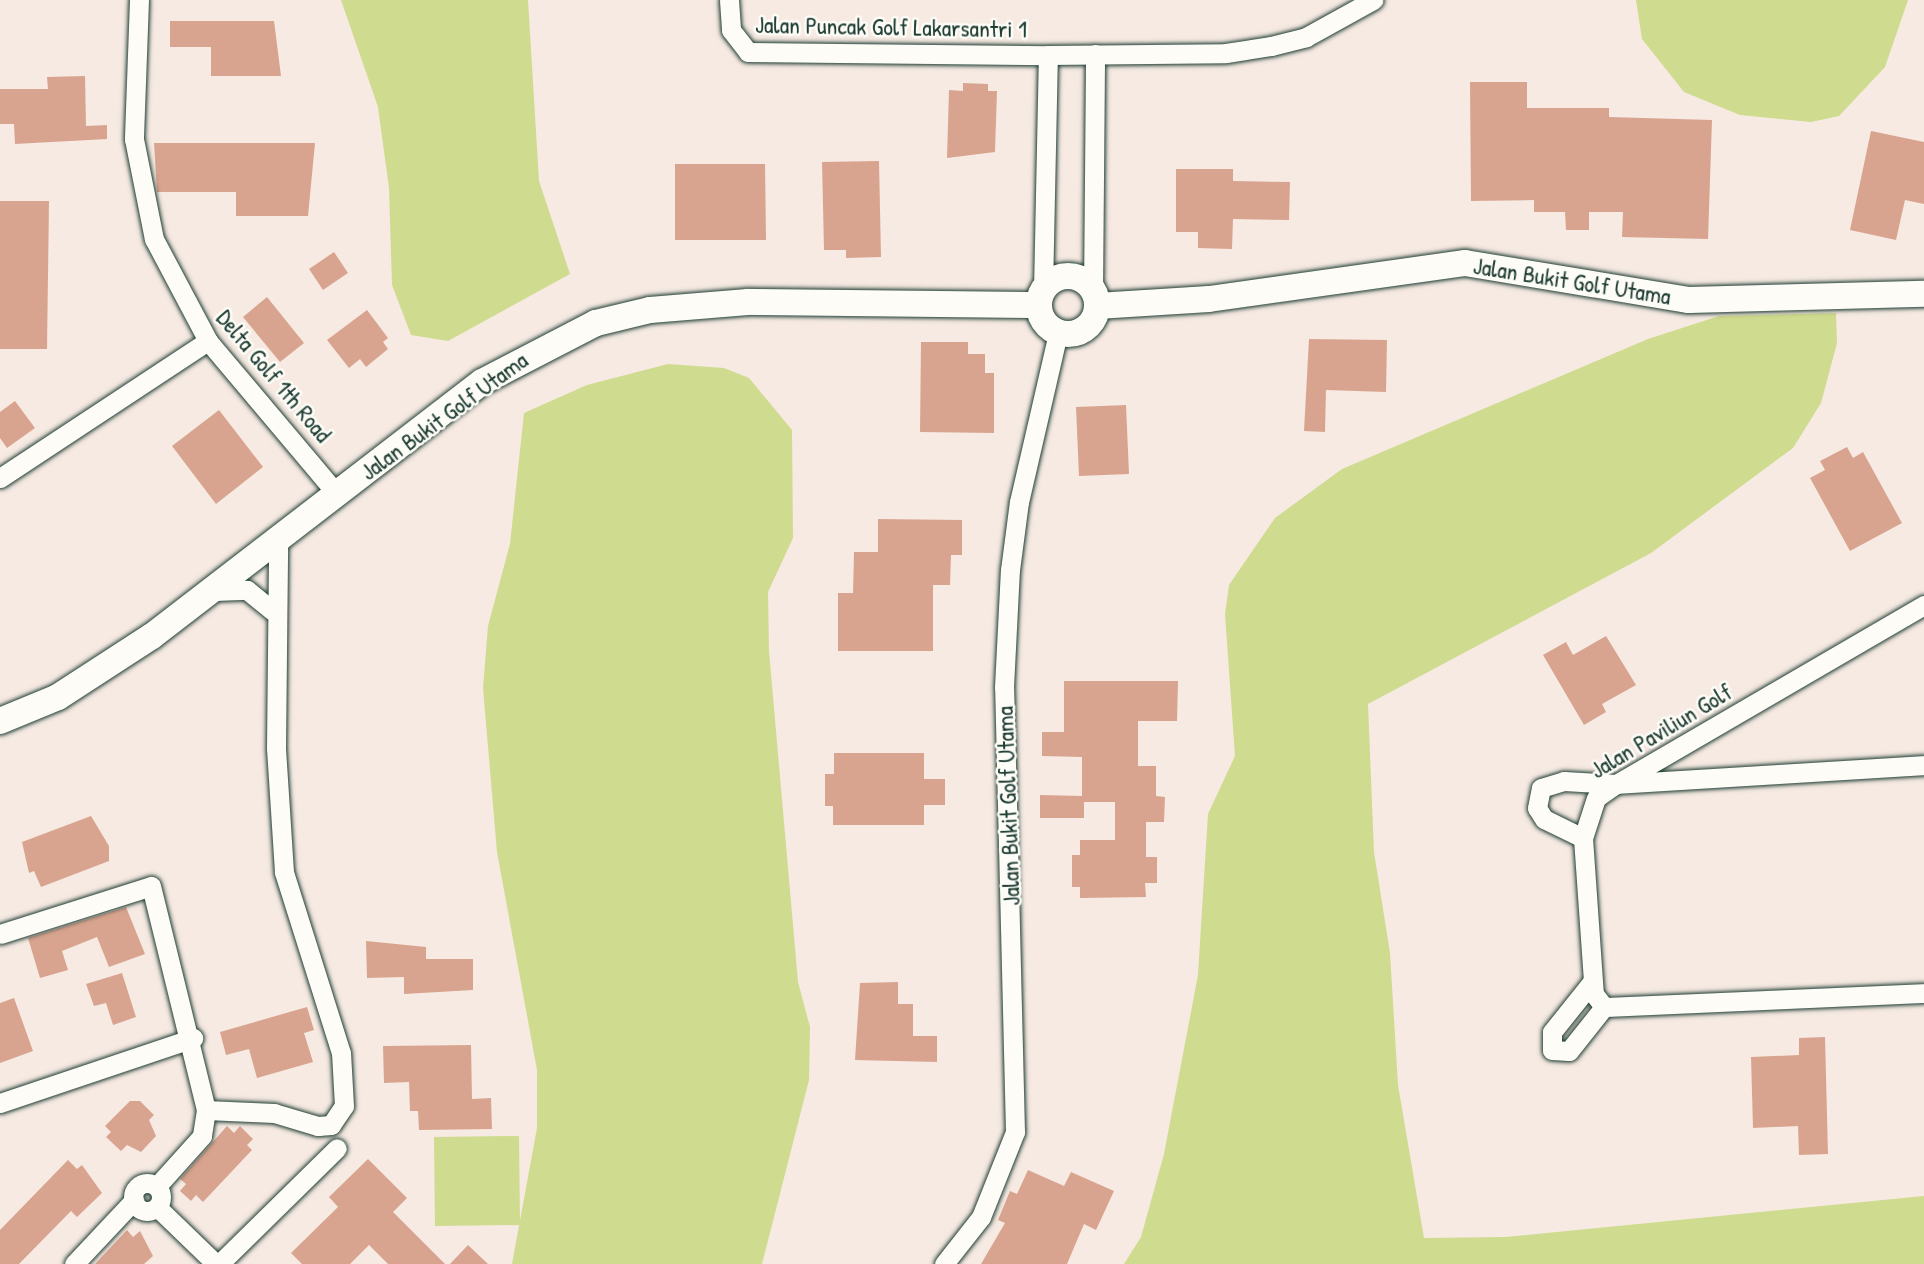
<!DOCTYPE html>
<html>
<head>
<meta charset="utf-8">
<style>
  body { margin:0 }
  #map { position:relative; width:1924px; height:1264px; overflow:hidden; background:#f6eae2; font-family:"Patrick Hand",sans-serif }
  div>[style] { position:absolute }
  .green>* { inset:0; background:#cfdb8e }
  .building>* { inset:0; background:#d9a48f }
  .roads { filter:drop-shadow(0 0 2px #1f3d34) drop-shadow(0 0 2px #1f3d34) }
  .street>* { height:19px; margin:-9.5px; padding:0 9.5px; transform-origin:9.5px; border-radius:9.5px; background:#fdfcf7 }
  .street>.ring { margin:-9.5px; padding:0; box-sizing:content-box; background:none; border:19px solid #fdfcf7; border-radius:50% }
  .secondary>* { height:26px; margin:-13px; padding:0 13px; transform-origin:13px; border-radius:13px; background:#fdfcf7 }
  .secondary>.ring { margin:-13px; padding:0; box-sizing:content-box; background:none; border:26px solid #fdfcf7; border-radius:50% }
  span { translate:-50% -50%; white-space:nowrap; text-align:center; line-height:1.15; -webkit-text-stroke:5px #fdfcf7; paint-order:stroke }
  .street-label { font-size:24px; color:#1f3d34 }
</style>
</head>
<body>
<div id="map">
  <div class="green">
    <div style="clip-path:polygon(341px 0,528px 0,539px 181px,570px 274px,448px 341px,411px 335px,392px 285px,389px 188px,378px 107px)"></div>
    <div style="clip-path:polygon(1636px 0,1908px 0,1885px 67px,1839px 116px,1811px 122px,1740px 115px,1684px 92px,1642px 39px)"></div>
    <div style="clip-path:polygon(1836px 313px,1837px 343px,1821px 403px,1793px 448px,1651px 553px,1368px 704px,1374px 852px,1390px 953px,1398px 1085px,1424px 1238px,1506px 1237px,1924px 1196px,1924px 1264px,1124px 1264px,1141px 1237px,1164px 1154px,1198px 975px,1208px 814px,1235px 756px,1225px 614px,1229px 585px,1275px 518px,1342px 469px,1648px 339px,1719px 316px)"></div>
    <div style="clip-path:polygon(668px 364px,724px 368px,749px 378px,792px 430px,793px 538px,768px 592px,769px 651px,798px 982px,810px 1027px,809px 1080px,762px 1264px,512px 1264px,537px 1128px,537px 1070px,497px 852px,483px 688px,488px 626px,510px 544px,524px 413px,587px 385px)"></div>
    <div style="clip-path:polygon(519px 1136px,520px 1225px,435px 1226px,434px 1137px)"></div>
  </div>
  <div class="building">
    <div style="clip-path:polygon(170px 21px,274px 21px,281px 76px,211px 76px,211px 47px,170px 47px)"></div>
    <div style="clip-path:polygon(85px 76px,86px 126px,107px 125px,107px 139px,15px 144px,14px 124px,0 124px,0 89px,48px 89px,47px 77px)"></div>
    <div style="clip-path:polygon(1470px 82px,1527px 82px,1527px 108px,1609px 108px,1609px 117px,1712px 120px,1708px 239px,1622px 237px,1623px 212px,1589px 212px,1589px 230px,1566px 230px,1565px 212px,1534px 212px,1534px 200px,1471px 201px)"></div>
    <div style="clip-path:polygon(963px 83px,988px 84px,988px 91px,997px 91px,995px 152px,947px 158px,949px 90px,963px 91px)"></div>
    <div style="clip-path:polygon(1871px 131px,1924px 142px,1924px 204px,1905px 200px,1896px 240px,1850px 230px)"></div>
    <div style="clip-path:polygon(154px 143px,315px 143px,308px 216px,236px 216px,236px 192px,157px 192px)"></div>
    <div style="clip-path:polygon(879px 161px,881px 257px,846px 258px,846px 250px,824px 250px,822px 162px)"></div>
    <div style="clip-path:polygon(675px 164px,765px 164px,766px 240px,675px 240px)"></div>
    <div style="clip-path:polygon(1176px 169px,1233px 169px,1233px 181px,1290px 182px,1289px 220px,1233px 219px,1232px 249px,1198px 248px,1198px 232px,1176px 232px)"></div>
    <div style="clip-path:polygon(0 201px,49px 201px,47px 349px,0 349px)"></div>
    <div style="clip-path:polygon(334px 252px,348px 273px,323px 290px,309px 269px)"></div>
    <div style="clip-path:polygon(267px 297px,304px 343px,280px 362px,243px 317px)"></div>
    <div style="clip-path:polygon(367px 310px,388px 338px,383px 342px,388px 349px,366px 367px,360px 359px,349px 368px,327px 340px)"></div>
    <div style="clip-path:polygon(1309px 339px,1387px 340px,1386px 392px,1326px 390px,1325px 432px,1304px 431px)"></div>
    <div style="clip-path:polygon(921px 342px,968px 342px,968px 354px,985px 354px,985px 373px,994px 373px,994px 433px,920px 432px)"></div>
    <div style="clip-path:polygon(15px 401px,35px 428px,7px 448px,0 438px,0 412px)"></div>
    <div style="clip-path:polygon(1126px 405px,1129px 474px,1079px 476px,1076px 407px)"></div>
    <div style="clip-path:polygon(219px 410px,263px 467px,216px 504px,172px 446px)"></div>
    <div style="clip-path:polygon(1847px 447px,1853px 458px,1863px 452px,1902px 523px,1850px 551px,1810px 478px,1825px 470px,1820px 461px)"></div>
    <div style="clip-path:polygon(878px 519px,962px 520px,962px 555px,951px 555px,950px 585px,933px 585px,933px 651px,838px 651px,838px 593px,853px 593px,854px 552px,878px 552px)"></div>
    <div style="clip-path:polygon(1606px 636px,1636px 685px,1602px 704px,1606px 712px,1584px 725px,1543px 655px,1566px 642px,1573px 655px)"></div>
    <div style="clip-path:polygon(1064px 681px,1178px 681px,1177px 721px,1138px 721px,1138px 766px,1156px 766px,1156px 796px,1165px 797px,1164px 822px,1146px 822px,1146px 857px,1157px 857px,1157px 883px,1145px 883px,1146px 897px,1080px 898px,1080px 887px,1072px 887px,1072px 855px,1080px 855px,1080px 840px,1115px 840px,1115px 802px,1084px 802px,1084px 818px,1040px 818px,1040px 795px,1082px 796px,1082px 757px,1042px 756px,1042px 732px,1064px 732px)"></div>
    <div style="clip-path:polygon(834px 753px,924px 753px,924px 779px,945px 779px,945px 805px,924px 805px,924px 825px,833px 825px,833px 806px,825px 806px,825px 774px,834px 774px)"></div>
    <div style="clip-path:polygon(91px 816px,109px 846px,109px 861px,41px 887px,34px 871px,29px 873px,22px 842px)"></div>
    <div style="clip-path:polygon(126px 907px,145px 954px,109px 967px,97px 937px,62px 951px,68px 970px,40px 978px,28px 938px)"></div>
    <div style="clip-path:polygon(366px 941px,426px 947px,426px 959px,473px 959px,473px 990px,404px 994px,404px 977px,367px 978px)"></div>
    <div style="clip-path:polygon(122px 973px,136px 1017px,113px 1025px,106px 1003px,94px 1006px,86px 984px)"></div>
    <div style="clip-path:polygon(898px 982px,898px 1004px,913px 1004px,913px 1036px,937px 1036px,937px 1062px,855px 1060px,860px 983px)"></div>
    <div style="clip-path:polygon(14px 998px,33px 1051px,0 1063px,0 1003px)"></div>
    <div style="clip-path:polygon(307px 1007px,314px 1030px,304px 1033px,313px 1062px,257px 1078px,249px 1049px,226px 1055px,220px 1032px)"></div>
    <div style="clip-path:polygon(1825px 1037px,1828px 1154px,1799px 1155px,1798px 1126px,1753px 1128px,1751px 1057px,1799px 1055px,1799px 1038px)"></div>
    <div style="clip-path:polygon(471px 1045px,472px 1099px,491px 1098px,492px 1129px,419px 1130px,418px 1111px,410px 1111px,409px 1082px,384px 1083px,383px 1046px)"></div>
    <div style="clip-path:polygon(130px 1101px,140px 1101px,154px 1115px,149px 1120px,156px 1136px,141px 1152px,127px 1145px,121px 1151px,106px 1137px,111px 1132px,105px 1126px)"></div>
    <div style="clip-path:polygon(227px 1126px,234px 1133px,240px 1126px,253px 1139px,247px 1145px,252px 1150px,203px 1202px,196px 1195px,191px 1201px,180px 1191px,186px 1184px,180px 1179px)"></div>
    <div style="clip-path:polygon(368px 1159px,407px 1198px,393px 1212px,445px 1264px,388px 1264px,369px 1245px,350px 1264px,302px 1264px,291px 1253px,338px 1207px,329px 1197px)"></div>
    <div style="clip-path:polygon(68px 1160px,77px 1169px,82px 1165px,102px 1193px,77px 1217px,71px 1211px,19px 1264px,0 1264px,0 1230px)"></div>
    <div style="clip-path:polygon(1028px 1170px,1064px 1186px,1071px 1172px,1114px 1191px,1096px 1230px,1084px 1224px,1067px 1264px,981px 1264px,1005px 1223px,998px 1220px,1010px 1191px,1017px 1194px)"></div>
    <div style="clip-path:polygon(127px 1230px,133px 1237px,140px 1231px,153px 1256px,144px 1264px,95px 1264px)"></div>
    <div style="clip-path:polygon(468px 1245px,488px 1264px,450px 1264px)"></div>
  </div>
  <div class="roads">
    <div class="street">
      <div style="left:139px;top:0;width:139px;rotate:92.1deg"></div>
      <div style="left:134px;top:139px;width:102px;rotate:78.7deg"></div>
      <div style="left:154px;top:239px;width:115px;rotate:62.1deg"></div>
      <div style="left:208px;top:341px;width:200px;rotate:49.9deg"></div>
      <div style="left:729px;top:0;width:30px;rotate:86deg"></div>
      <div style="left:731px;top:30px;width:28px;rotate:52deg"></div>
      <div style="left:748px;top:52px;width:300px;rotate:0.6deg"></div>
      <div style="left:1048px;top:55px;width:178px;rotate:-0.6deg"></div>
      <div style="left:1226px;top:53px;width:46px;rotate:-8.8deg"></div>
      <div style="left:1271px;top:46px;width:36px;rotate:-14deg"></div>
      <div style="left:1306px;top:37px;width:77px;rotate:-28.9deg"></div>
      <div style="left:1043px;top:290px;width:235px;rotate:-88.8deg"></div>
      <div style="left:1093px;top:292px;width:238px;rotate:-89.5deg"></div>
      <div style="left:0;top:478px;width:249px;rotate:-33.4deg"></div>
      <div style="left:214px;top:591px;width:33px;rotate:-2deg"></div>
      <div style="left:247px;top:590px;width:33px;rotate:39deg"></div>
      <div style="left:1924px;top:605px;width:356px;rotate:149.8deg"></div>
      <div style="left:1616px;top:784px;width:24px;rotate:145deg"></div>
      <div style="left:1596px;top:798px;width:42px;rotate:108deg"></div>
      <div style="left:1583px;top:838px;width:156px;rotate:86deg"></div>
      <div style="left:1594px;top:994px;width:16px;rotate:52deg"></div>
      <div style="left:1604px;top:1007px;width:320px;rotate:-2.5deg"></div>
      <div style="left:1583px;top:838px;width:43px;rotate:-154deg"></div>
      <div style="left:1544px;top:819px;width:13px;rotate:-122deg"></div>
      <div style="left:1537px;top:808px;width:20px;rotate:-79deg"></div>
      <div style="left:1541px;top:788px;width:24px;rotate:-17deg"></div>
      <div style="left:1564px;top:781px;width:52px;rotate:3.3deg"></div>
      <div style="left:1616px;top:784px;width:309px;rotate:-3.5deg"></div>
      <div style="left:0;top:934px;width:158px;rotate:-17.6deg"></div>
      <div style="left:151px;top:886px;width:231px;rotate:76.2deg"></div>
      <div style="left:206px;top:1110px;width:26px;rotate:99deg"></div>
      <div style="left:202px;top:1136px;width:67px;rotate:132deg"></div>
      <div style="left:1592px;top:982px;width:64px;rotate:128.7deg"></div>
      <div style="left:1552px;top:1032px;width:18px;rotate:90deg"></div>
      <div style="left:1552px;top:1050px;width:17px;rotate:3deg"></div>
      <div style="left:1569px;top:1051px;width:56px;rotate:-51.5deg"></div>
      <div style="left:0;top:1103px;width:204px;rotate:-18.6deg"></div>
      <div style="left:206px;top:1110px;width:68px;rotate:2.5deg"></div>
      <div style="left:274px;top:1113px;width:46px;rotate:16.5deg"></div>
      <div style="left:318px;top:1126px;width:13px;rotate:-4deg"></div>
      <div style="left:331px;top:1125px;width:23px;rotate:-56deg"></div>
      <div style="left:344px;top:1106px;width:53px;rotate:-93.2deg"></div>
      <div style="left:341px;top:1053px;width:190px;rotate:-107.5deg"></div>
      <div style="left:284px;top:872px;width:124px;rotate:-93.7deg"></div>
      <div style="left:276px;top:748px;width:208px;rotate:-89.4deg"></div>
      <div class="ring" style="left:133px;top:1183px;width:9px;height:9px"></div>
      <div style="left:157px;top:1207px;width:82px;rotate:44deg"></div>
      <div style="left:74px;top:1264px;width:88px;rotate:-46.8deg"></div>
      <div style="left:219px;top:1264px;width:165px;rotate:-44.5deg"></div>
      <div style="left:944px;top:1264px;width:60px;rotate:-51.8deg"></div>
      <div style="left:981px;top:1217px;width:92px;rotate:-68.2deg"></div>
      <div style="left:1015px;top:1132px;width:445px;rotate:-91.4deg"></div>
      <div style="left:1004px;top:687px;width:117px;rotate:-87.1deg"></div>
      <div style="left:1010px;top:570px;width:69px;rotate:-82.5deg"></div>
      <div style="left:1019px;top:502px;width:173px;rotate:-77deg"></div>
    </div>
    <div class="secondary">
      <div class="ring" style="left:1039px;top:276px;width:32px;height:32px"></div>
      <div style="left:1097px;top:306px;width:112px;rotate:-3.6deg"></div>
      <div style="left:1209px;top:299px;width:259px;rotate:-8deg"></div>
      <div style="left:1465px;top:263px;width:227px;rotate:9.4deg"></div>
      <div style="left:1689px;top:300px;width:235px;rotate:-1.5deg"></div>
      <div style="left:0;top:721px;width:63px;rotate:-22.5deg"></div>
      <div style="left:58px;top:697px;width:112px;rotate:-33deg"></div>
      <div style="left:152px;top:636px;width:416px;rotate:-37.6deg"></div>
      <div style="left:482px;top:382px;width:128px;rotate:-27.4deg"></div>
      <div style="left:596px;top:323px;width:56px;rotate:-13.5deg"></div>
      <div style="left:650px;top:310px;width:98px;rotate:-4.7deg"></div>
      <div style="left:748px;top:302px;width:291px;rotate:0.6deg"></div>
    </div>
  </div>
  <div class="street-label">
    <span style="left:891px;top:27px;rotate:1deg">Jalan Puncak Golf Lakarsantri 1</span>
    <span style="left:1572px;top:281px;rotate:9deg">Jalan Bukit Golf Utama</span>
    <span style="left:274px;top:376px;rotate:50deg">Delta Golf 1th Road</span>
    <span style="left:444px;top:416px;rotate:-36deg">Jalan Bukit Golf Utama</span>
    <span style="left:1661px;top:731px;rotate:-31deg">Jalan Paviliun Golf</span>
    <span style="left:1008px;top:806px;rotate:-92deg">Jalan Bukit Golf Utama</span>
  </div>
</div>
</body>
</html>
